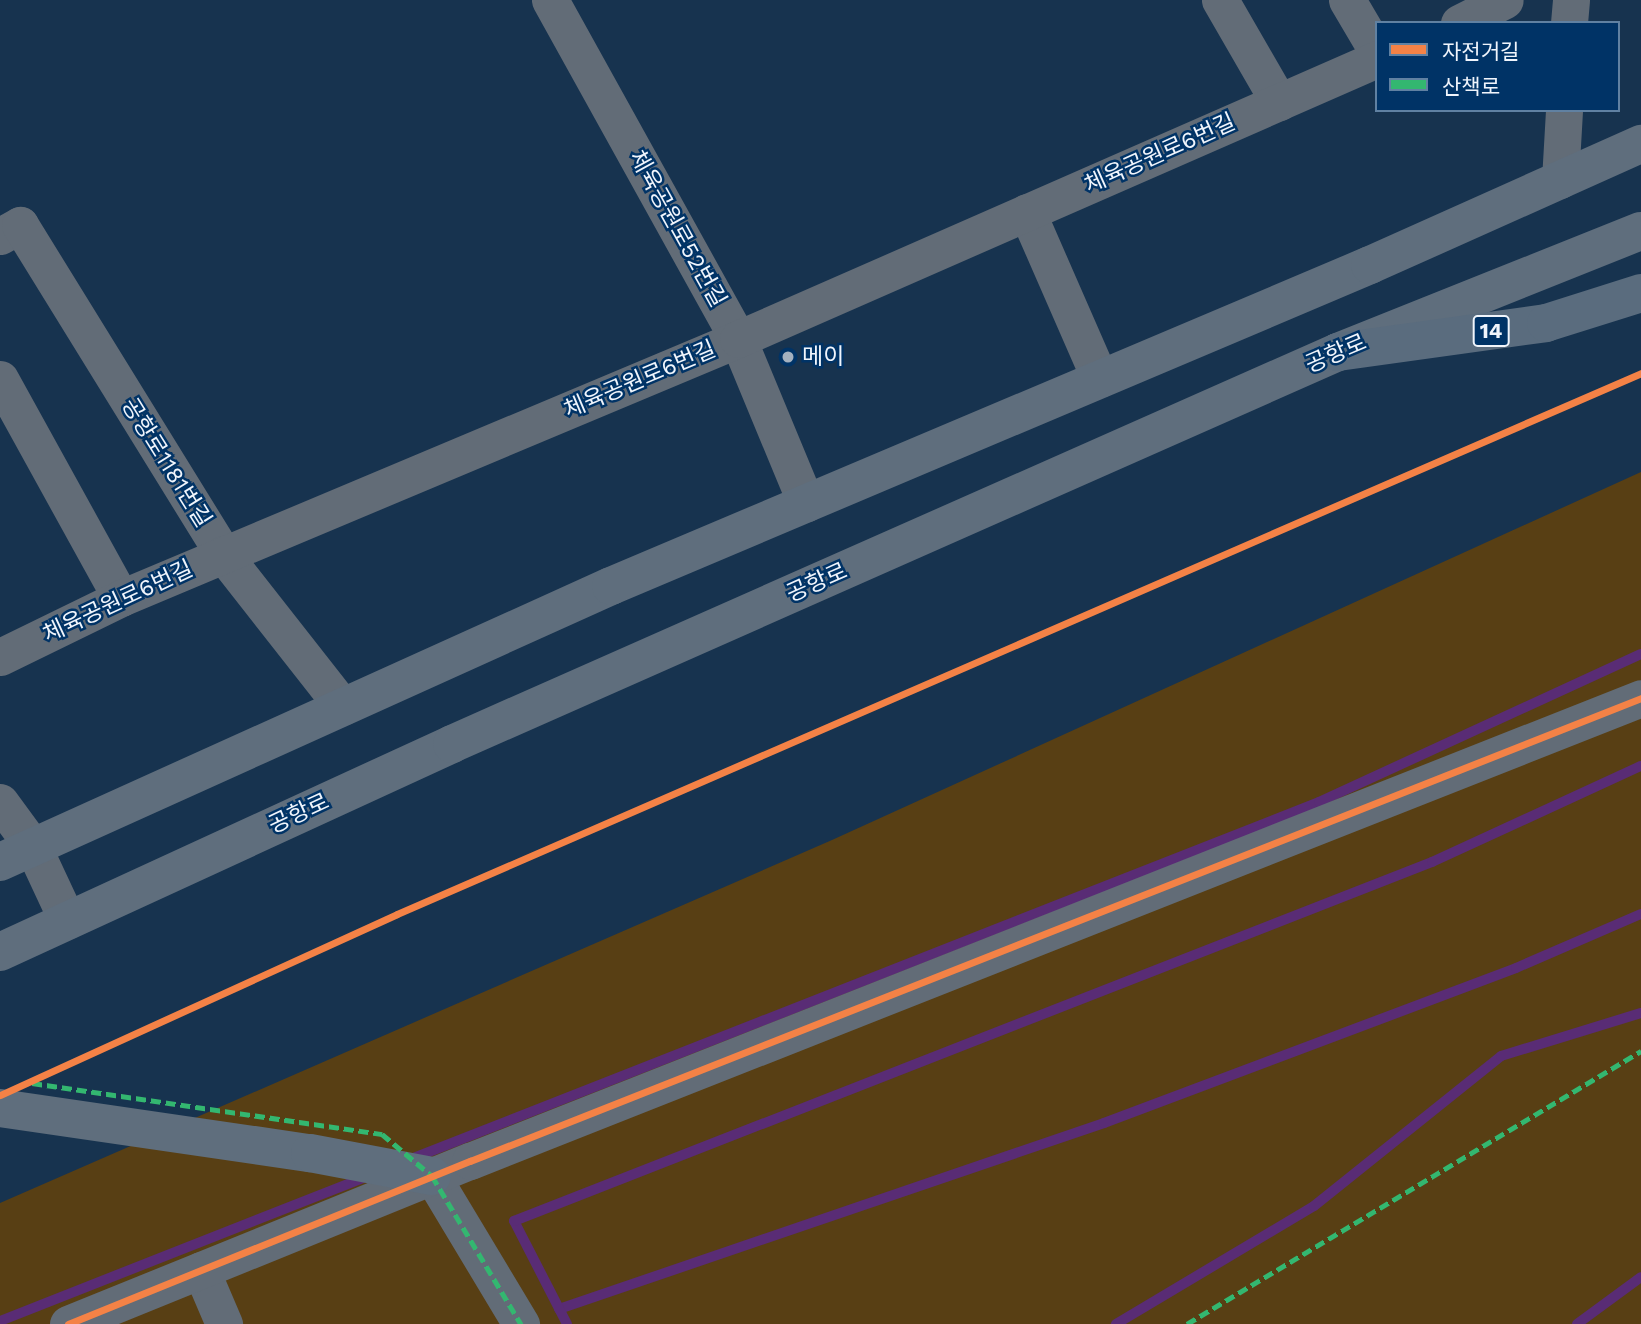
<!DOCTYPE html>
<html>
<head>
<meta charset="utf-8">
<style>
  body { margin:0 }
  #map { position:relative; width:1641px; height:1324px; overflow:hidden; background:#17334f; font-family:"Work Sans","Noto Sans KR",sans-serif }
  div>[style] { position:absolute }
  .green>* { inset:0; background:#583f14 }
  .stream>* { height:10px; margin:-5px; padding:0 5px; transform-origin:5px; border-radius:5px; background:#592c75 }
  .street>* { height:37px; margin:-18.5px; padding:0 18.5px; transform-origin:18.5px; border-radius:18.5px; background:#626c77 }
  .secondary>* { height:38px; margin:-19px; padding:0 19px; transform-origin:19px; border-radius:19px; background:#5f6e7d }
  .primary>* { height:38px; margin:-19px; padding:0 19px; transform-origin:19px; border-radius:19px; background:#5a6c7e }
  .quiet>* { height:5px; margin-top:-2.5px; transform-origin:0; background:repeating-linear-gradient(90deg,#33b770 0 10px,transparent 0 15px) }
  .cycleway>* { height:7px; margin:-3.5px; padding:0 3.5px; transform-origin:3.5px; border-radius:3.5px; background:#f48246 }
  .dots>* { width:19px; height:19px; translate:-50% -50%; box-sizing:border-box; border:4px solid #036; border-radius:50% }
  span { translate:-50% -50%; white-space:nowrap; text-align:center; line-height:1.15; -webkit-text-stroke:5px #036; paint-order:stroke }
  .shield-label span { padding:2px 5px; background:#036; border:2px solid; border-radius:5px; -webkit-text-stroke-width:0 }
  .shield-label { font-size:21px; color:#f0f5fc; font-weight:700 }
  .street-label { font-size:23px; color:#f0f5fc }
  .poi-label { font-size:23px; color:#f0f5fc }
  .left { translate:0 -50%; text-align:left }
  .legend { position:absolute; left:1375px; top:21px; width:245px; height:91px; box-sizing:border-box; background:#036; border:2px solid #6081a2; margin:0; padding:9px 12px; list-style:none; font-size:21px; color:#f0f5fc }
  .legend li { display:flex; align-items:center; gap:14px; height:35px }
  .legend b { width:35px; border:2px solid #6081a2 }
</style>
</head>
<body>
<div id="map">
  <div class="green">
    <div style="clip-path:polygon(1641px 472px,1641px 1324px,0 1324px,0 1203px,832px 840px)"></div>
  </div>
  <div class="stream">
    <div style="left:411px;top:1159px;width:976px;rotate:-21.46deg"></div>
    <div style="left:1319px;top:802px;width:354px;rotate:-24.7deg"></div>
    <div style="left:559px;top:1309px;width:576px;rotate:-18.84deg"></div>
    <div style="left:1104px;top:1123px;width:440px;rotate:-20.6deg"></div>
    <div style="left:1516px;top:968px;width:136px;rotate:-23.4deg"></div>
    <div style="left:0;top:1321px;width:392px;rotate:-21.5deg"></div>
    <div style="left:567px;top:1324px;width:116px;rotate:-117.2deg"></div>
    <div style="left:514px;top:1221px;width:986px;rotate:-21.36deg"></div>
    <div style="left:1432px;top:862px;width:230px;rotate:-24.7deg"></div>
    <div style="left:1116px;top:1324px;width:230px;rotate:-30.8deg"></div>
    <div style="left:1314px;top:1206px;width:240px;rotate:-38.7deg"></div>
    <div style="left:1501px;top:1056px;width:146px;rotate:-17.1deg"></div>
    <div style="left:1577px;top:1324px;width:79px;rotate:-36.3deg"></div>
  </div>
  <div class="street">
    <div style="left:550px;top:0;width:388px;rotate:61deg"></div>
    <div style="left:738px;top:339px;width:178px;rotate:67.5deg"></div>
    <div style="left:1220px;top:0;width:118px;rotate:60deg"></div>
    <div style="left:1347px;top:0;width:59px;rotate:59.5deg"></div>
    <div style="left:1459px;top:23px;width:51px;rotate:-26.6deg"></div>
    <div style="left:1569px;top:23px;width:23px;rotate:-85deg"></div>
    <div style="left:1560px;top:180px;width:70px;rotate:-86.7deg"></div>
    <div style="left:1027px;top:212px;width:182px;rotate:66.4deg"></div>
    <div style="left:0;top:236px;width:23px;rotate:-29deg"></div>
    <div style="left:20px;top:225px;width:387px;rotate:58.3deg"></div>
    <div style="left:223px;top:554px;width:194px;rotate:51.9deg"></div>
    <div style="left:0;top:379px;width:250px;rotate:61.1deg"></div>
    <div style="left:0;top:657px;width:135px;rotate:-26deg"></div>
    <div style="left:121px;top:598px;width:669px;rotate:-22.77deg"></div>
    <div style="left:738px;top:339px;width:698px;rotate:-23.66deg"></div>
    <div style="left:0;top:802px;width:56px;rotate:53.7deg"></div>
    <div style="left:33px;top:847px;width:81px;rotate:65deg"></div>
    <div style="left:432px;top:1176px;width:173px;rotate:59deg"></div>
    <div style="left:201px;top:1270px;width:59px;rotate:66.9deg"></div>
    <div style="left:68px;top:1324px;width:434px;rotate:-22.1deg"></div>
    <div style="left:470px;top:1161px;width:1259px;rotate:-21.57deg"></div>
  </div>
  <div class="secondary">
    <div style="left:0;top:862px;width:670px;rotate:-24.31deg"></div>
    <div style="left:611px;top:586px;width:824px;rotate:-22.92deg"></div>
    <div style="left:1370px;top:265px;width:297px;rotate:-24.1deg"></div>
    <div style="left:0;top:952px;width:498px;rotate:-24.7deg"></div>
    <div style="left:452px;top:744px;width:969px;rotate:-23.87deg"></div>
    <div style="left:1338px;top:352px;width:326px;rotate:-21.8deg"></div>
    <div style="left:0;top:1108px;width:313px;rotate:8.3deg"></div>
    <div style="left:310px;top:1153px;width:124px;rotate:10.7deg"></div>
  </div>
  <div class="primary">
    <div style="left:1338px;top:352px;width:210px;rotate:-7.9deg"></div>
    <div style="left:1546px;top:323px;width:100px;rotate:-17.5deg"></div>
  </div>
  <div class="quiet">
    <div style="left:32px;top:1083px;width:354px;rotate:8.3deg"></div>
    <div style="left:382px;top:1134px;width:65px;rotate:40deg"></div>
    <div style="left:432px;top:1176px;width:173px;rotate:59deg"></div>
    <div style="left:1187px;top:1324px;width:530px;rotate:-31.02deg"></div>
  </div>
  <div class="cycleway">
    <div style="left:0;top:1095px;width:436px;rotate:-24.5deg"></div>
    <div style="left:397px;top:914px;width:1357px;rotate:-23.5deg"></div>
    <div style="left:68px;top:1324px;width:434px;rotate:-22.1deg"></div>
    <div style="left:470px;top:1161px;width:1259px;rotate:-21.57deg"></div>
  </div>
  <div class="dots">
    <div style="left:788px;top:357px;background:#a4b1bf"></div>
  </div>
  <div class="shield-label">
    <span style="left:1491px;top:331px">14</span>
  </div>
  <div class="street-label">
    <span style="left:1160px;top:154px;rotate:-24deg">체육공원로6번길</span>
    <span style="left:677px;top:229px;rotate:61deg">체육공원로52번길</span>
    <span style="left:1336px;top:354px;rotate:-23deg">공항로</span>
    <span style="left:640px;top:380px;rotate:-23deg">체육공원로6번길</span>
    <span style="left:166px;top:463px;rotate:58deg">공항로1181번길</span>
    <span style="left:817px;top:583px;rotate:-24deg">공항로</span>
    <span style="left:118px;top:602px;rotate:-25deg">체육공원로6번길</span>
    <span style="left:299px;top:814px;rotate:-25deg">공항로</span>
  </div>
  <div class="poi-label">
    <span class="left" style="left:802px;top:357px">메이</span>
  </div>
  <ul class="legend">
  <li><b style="height:9px;background:#f48246"></b>자전거길</li>
  <li><b style="height:9px;background:#33b770"></b>산책로</li>
  </ul>
</div>
</body>
</html>
